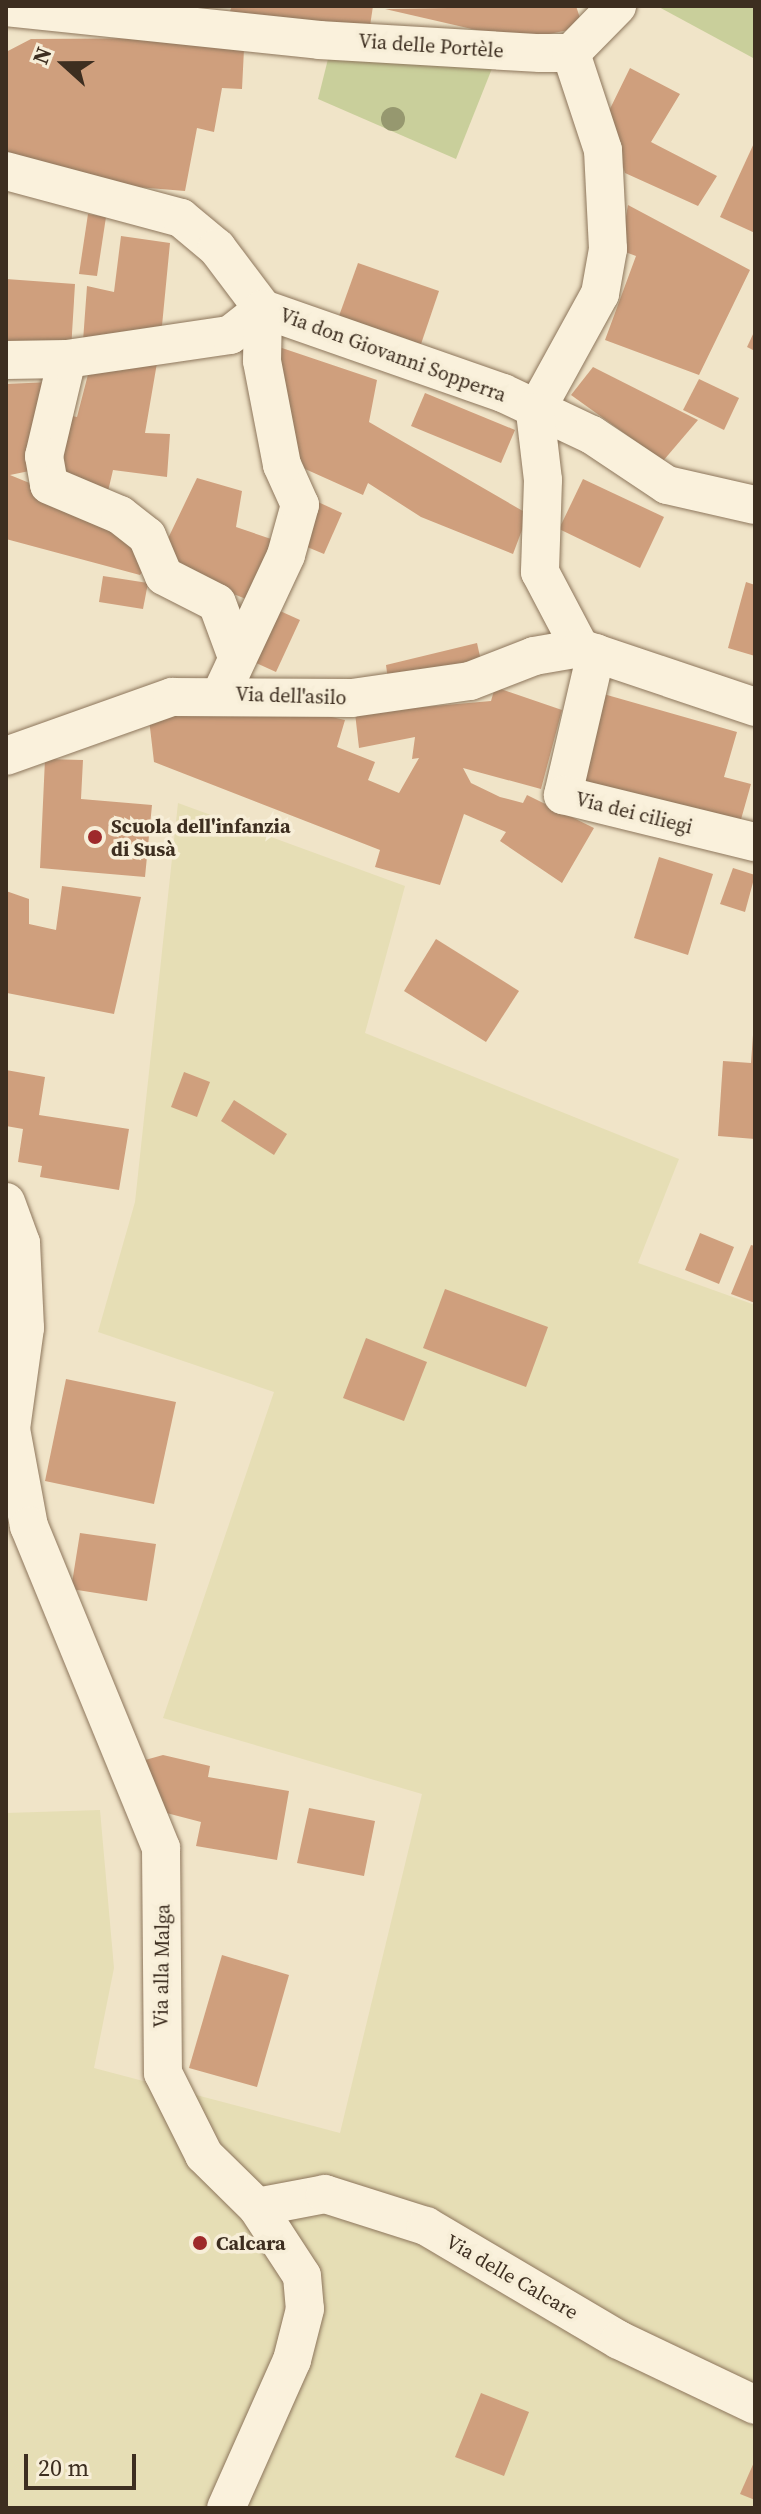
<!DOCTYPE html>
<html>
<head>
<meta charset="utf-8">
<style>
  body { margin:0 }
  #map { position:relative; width:761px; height:2514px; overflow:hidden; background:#f0e4c8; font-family:"Source Serif 4",serif }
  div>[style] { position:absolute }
  .farmland>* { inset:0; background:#e6deb5 }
  .green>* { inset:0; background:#c9cf9b }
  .building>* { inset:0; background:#cf9f7d }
  .roads { filter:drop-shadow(0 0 2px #8d765c) drop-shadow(0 0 2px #8d765c) }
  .street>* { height:38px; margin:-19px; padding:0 19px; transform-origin:19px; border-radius:19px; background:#faf1dc }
  .trees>* { width:24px; height:24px; margin:-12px; border-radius:50%; background:#96986f }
  .dots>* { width:22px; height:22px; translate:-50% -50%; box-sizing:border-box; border:4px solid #f7eed8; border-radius:50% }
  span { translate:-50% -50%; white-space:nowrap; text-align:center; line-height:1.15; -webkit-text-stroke:7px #f7eed8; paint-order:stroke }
  .street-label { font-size:20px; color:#3d2e20 }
  .poi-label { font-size:20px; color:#3d2e20; font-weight:700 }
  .left { translate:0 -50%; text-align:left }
  .frame { position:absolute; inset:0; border:8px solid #3d2e20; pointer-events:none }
  .north { position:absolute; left:24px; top:24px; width:80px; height:80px; -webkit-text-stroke:6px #f7eed8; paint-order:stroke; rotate:291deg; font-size:22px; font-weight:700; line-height:32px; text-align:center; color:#3d2e20 }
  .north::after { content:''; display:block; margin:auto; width:28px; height:36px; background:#3d2e20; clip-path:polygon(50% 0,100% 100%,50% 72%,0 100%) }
  .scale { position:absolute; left:24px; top:2454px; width:112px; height:36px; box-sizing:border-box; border:4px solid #3d2e20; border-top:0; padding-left:10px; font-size:24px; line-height:28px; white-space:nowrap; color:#3d2e20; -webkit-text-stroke:6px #f7eed8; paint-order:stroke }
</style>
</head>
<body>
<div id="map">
  <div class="farmland">
    <div style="clip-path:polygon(178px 803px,405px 886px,365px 1033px,679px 1159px,638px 1263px,755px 1305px,755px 2508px,6px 2508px,6px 1813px,100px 1810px,114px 1968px,94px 2068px,340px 2133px,422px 1794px,163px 1718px,274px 1392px,98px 1332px,135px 1202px)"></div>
  </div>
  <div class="green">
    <div style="clip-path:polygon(657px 6px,755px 6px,755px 59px)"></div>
    <div style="clip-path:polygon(331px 47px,493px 66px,456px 159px,318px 99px)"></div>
  </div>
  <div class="building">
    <div style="clip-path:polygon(232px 6px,373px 6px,370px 26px,229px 14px)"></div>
    <div style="clip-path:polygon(576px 6px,583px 27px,520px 40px,385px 9px)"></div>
    <div style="clip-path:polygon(184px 38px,244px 49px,242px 89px,222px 88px,214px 132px,197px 128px,185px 191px,100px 184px,6px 155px,6px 52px,31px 39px)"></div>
    <div style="clip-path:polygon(630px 68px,680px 94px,651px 142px,717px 176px,698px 206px,625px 173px,606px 117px)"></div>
    <div style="clip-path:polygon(755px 141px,755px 233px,720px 217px)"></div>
    <div style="clip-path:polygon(628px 205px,750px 270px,699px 375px,605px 340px,636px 256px,620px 250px)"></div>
    <div style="clip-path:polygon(88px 214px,106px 217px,97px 276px,79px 274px)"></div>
    <div style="clip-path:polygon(121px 236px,170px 243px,161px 336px,83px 341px,87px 286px,114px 292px)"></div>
    <div style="clip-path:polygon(358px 263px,439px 291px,421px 344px,339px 316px)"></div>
    <div style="clip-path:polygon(6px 279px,75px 284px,71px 350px,6px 346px)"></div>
    <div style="clip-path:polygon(755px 330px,755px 351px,747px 347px)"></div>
    <div style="clip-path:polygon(279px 347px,377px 380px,369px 422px,528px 514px,513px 554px,421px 517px,368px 483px,363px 495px,294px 464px)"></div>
    <div style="clip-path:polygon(158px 357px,145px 433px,170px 434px,167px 477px,113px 470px,106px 500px,58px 482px,67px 415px,77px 417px,92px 359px)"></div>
    <div style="clip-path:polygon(593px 367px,698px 420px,663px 461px,571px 395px)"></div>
    <div style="clip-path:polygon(699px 379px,739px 398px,724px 430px,683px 410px)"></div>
    <div style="clip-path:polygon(51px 382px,34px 470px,10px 475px,110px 516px,151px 560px,140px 575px,6px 539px,6px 384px)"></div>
    <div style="clip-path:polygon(425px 393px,515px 430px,501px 463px,411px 426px)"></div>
    <div style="clip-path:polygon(197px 478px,242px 491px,236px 527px,280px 542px,251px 601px,191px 577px,161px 553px)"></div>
    <div style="clip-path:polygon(583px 479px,664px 517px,640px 568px,559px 529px)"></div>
    <div style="clip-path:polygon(318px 502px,342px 513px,324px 554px,300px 544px)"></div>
    <div style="clip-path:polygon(103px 576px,148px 583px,143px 609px,99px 602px)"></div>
    <div style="clip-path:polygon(746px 582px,755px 585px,755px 656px,728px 648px)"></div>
    <div style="clip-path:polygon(269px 606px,300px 620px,276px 672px,245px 658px)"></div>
    <div style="clip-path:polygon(477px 643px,481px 661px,388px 680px,386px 665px)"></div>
    <div style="clip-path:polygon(495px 687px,562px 710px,541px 789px,463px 768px,471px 783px,500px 797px,523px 803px,527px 795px,594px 828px,562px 883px,500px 841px,506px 832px,464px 814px,440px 885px,375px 867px,380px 850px,154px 762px,149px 719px,256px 700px,345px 720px,337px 747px,375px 762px,368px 780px,399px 793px,419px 758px,412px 759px,415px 737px,359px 748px,355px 713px,491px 701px)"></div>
    <div style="clip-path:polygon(600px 693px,737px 732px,724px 777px,751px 784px,738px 830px,575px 783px)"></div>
    <div style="clip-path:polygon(45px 759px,83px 760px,81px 799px,152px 805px,145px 877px,40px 868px)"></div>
    <div style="clip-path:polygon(659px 857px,713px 874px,688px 955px,634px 938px)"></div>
    <div style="clip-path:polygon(733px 868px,755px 875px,745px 912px,720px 904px)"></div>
    <div style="clip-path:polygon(62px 886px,141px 897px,114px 1014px,7px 993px,6px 891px,29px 899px,29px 924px,56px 930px)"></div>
    <div style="clip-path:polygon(436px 939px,519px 991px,486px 1042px,404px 991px)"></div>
    <div style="clip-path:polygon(753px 1035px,755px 1139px,718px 1136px,723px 1061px,751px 1063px)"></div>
    <div style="clip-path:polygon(6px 1070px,45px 1077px,39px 1115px,129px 1129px,119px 1190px,40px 1177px,42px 1166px,18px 1162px,23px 1129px,6px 1126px)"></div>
    <div style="clip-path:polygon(184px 1072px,210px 1082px,197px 1117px,171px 1107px)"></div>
    <div style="clip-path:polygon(234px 1100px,287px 1134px,274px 1155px,221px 1121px)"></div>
    <div style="clip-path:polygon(700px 1233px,734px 1247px,719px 1284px,685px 1270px)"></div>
    <div style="clip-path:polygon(751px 1245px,755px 1246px,755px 1303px,731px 1294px)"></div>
    <div style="clip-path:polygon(445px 1289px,548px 1327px,526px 1387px,423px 1348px)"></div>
    <div style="clip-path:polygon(366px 1338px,427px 1362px,404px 1421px,343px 1398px)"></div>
    <div style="clip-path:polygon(66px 1379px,176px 1402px,154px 1504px,45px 1481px)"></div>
    <div style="clip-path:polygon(80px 1533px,156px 1544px,147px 1601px,71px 1589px)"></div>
    <div style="clip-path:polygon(163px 1755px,210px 1766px,208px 1777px,289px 1791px,277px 1860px,196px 1846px,201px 1822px,155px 1810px,138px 1762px)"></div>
    <div style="clip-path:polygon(309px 1808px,375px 1821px,364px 1876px,297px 1863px)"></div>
    <div style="clip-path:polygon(222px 1955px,289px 1975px,257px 2087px,189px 2068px)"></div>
    <div style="clip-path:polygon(481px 2393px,529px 2412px,504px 2476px,455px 2457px)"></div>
    <div style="clip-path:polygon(755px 2460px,755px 2500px,740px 2494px)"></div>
  </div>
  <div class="roads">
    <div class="street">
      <div style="left:6px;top:7px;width:315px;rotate:6deg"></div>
      <div style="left:319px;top:40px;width:221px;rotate:3.4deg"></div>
      <div style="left:540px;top:53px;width:31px"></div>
      <div style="left:571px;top:53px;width:66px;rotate:-45.6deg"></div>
      <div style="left:6px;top:171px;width:181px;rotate:15deg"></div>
      <div style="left:181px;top:218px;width:47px;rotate:39.8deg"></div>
      <div style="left:217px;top:248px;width:76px;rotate:53deg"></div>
      <div style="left:263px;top:309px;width:254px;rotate:19.3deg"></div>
      <div style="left:503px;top:393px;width:98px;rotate:25.3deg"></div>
      <div style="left:592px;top:435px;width:90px;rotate:33.7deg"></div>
      <div style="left:667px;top:485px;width:90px;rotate:12.8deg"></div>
      <div style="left:67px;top:359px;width:100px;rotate:103.3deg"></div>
      <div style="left:44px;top:456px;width:29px;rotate:80deg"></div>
      <div style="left:49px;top:485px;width:77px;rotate:22.9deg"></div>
      <div style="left:120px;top:515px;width:34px;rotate:38deg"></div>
      <div style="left:147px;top:536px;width:43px;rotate:67deg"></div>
      <div style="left:164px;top:576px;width:59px;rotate:27deg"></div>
      <div style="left:217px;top:603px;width:52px;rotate:69.8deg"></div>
      <div style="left:6px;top:360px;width:61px;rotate:-0.9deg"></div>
      <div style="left:67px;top:359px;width:165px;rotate:-8.4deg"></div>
      <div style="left:230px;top:335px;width:42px;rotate:-38.2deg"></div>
      <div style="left:535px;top:412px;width:135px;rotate:-61.2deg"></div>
      <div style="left:600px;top:294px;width:46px;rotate:-79.9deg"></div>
      <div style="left:608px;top:249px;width:99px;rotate:-92.9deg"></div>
      <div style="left:603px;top:150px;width:102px;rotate:-108.3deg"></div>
      <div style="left:535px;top:412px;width:68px;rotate:83.3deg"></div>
      <div style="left:543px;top:480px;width:92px;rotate:91.9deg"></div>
      <div style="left:540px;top:572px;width:86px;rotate:62.2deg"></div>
      <div style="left:596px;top:653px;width:146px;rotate:103.1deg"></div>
      <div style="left:563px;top:795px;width:198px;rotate:13.8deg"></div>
      <div style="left:221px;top:694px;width:153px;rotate:-64.9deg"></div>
      <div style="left:286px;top:555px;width:52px;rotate:-74.4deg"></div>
      <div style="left:300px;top:505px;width:44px;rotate:-114.2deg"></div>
      <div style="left:282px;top:465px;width:106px;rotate:-100.9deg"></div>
      <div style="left:262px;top:361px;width:52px;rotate:-88.9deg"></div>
      <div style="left:6px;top:756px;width:176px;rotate:-19.6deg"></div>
      <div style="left:172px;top:697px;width:180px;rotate:0.3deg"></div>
      <div style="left:352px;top:698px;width:119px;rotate:-8.2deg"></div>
      <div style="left:470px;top:681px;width:69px;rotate:-21.3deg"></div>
      <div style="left:534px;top:656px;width:47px;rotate:-9.9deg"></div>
      <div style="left:580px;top:648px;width:185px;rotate:18.6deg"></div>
      <div style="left:6px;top:1202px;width:44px;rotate:69.9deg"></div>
      <div style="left:21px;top:1243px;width:85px;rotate:87.3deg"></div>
      <div style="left:25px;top:1328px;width:102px;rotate:97.9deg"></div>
      <div style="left:11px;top:1429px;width:99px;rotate:79.5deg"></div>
      <div style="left:29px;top:1526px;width:348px;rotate:67.7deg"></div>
      <div style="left:161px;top:1848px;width:225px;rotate:89.5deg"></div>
      <div style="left:163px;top:2073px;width:92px;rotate:63.4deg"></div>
      <div style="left:204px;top:2155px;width:74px;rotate:44.5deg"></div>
      <div style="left:257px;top:2207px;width:82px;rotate:56.9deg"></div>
      <div style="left:302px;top:2276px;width:33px;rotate:85deg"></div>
      <div style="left:305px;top:2309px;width:53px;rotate:104.3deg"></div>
      <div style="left:292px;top:2360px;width:162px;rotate:114deg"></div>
      <div style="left:257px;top:2207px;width:69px;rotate:-10.8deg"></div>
      <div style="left:325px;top:2194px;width:106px;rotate:17.6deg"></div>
      <div style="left:426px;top:2226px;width:224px;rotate:30.6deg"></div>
      <div style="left:619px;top:2340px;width:151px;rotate:25.5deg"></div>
    </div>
  </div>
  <div class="trees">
    <div style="left:393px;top:119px"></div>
  </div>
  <div class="dots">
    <div style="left:95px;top:837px;background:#9e2a2b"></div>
    <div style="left:200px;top:2243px;background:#9e2a2b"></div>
  </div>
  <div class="street-label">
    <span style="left:431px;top:46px;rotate:4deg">Via delle Portèle</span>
    <span style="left:393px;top:355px;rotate:20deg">Via don Giovanni Sopperra</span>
    <span style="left:291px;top:696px;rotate:2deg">Via dell'asilo</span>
    <span style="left:634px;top:813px;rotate:14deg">Via dei ciliegi</span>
    <span style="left:162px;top:1966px;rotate:-89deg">Via alla Malga</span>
    <span style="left:512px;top:2277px;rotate:30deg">Via delle Calcare</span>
  </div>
  <div class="poi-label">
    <span class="left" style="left:111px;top:838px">Scuola dell'infanzia<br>di Susà</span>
    <span class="left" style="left:216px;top:2243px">Calcara</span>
  </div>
  <div class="frame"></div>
  <div class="north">N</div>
  <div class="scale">20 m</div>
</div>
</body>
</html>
